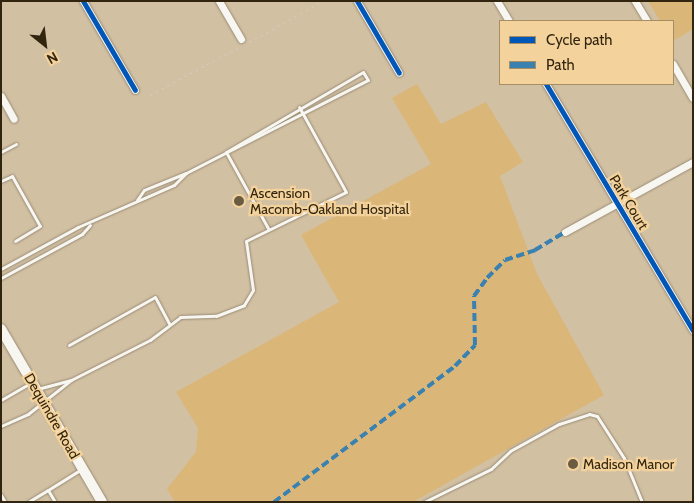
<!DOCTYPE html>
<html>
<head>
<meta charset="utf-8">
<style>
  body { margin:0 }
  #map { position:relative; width:694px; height:503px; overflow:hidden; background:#d2c0a3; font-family:Cabin,sans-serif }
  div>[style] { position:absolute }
  .green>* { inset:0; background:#dab679 }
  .path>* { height:1px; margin-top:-0.5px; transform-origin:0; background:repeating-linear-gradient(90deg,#d1cbc2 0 2.5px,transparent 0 6.5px) }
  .roads { filter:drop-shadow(0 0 1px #9a8c75) drop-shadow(0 0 1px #9a8c75) }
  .lane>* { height:3px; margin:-1.5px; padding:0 1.5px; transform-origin:1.5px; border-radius:1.5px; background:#f8f6f1 }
  .street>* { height:7px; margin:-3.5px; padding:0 3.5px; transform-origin:3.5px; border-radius:3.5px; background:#f8f6f1 }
  .secondary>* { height:10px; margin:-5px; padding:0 5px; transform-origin:5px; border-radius:5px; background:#f8f6f1 }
  .quiet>* { height:4px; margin-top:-2px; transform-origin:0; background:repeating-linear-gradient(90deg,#3b81b0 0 8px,transparent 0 12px) }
  .cycleway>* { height:5px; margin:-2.5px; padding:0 2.5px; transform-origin:2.5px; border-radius:2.5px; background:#0057b8 }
  .dots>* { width:14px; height:14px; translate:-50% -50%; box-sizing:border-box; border:2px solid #f4d29b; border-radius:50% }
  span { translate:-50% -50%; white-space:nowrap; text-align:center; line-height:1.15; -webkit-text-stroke:4.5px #f4d29b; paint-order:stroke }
  .poi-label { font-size:14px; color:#32250f }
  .left { translate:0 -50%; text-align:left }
  .street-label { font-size:14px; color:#32250f }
  .frame { position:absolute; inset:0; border:2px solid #32250f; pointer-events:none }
  .legend { position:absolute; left:499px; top:20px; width:175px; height:65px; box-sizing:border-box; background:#f4d29b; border:1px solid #a68d63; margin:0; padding:6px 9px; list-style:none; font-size:15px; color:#32250f }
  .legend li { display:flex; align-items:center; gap:10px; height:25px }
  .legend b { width:25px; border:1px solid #a68d63 }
  .north { position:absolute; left:20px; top:20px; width:50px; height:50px; -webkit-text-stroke:4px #f4d29b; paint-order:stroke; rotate:151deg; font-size:14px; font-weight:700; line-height:20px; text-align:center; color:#32250f }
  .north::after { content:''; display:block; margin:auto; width:18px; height:22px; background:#32250f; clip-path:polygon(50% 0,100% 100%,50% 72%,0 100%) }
</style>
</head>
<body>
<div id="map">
  <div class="green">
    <div style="clip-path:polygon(648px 1px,693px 1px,693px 29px,673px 41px,673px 21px,660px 21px)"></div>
    <div style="clip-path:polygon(417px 84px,441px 124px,486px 102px,523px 162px,500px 176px,537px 274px,604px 395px,413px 502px,175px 502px,167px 489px,196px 452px,198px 428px,176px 392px,339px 302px,301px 235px,431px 164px,392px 98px)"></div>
  </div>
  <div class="path">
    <div style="left:249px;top:42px;width:85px;rotate:-29deg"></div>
    <div style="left:150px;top:95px;width:103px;rotate:-28.3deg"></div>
  </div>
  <div class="roads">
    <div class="lane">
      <div style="left:1px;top:152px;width:17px;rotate:-28deg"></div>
      <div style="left:226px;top:152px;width:87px;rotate:61.1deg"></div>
      <div style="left:186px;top:173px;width:204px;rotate:-27.1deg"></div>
      <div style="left:368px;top:80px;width:9px;rotate:-122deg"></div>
      <div style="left:363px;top:72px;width:159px;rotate:149.7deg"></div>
      <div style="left:1px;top:181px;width:12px;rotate:-24deg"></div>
      <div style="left:12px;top:176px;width:57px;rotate:60.8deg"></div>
      <div style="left:40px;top:226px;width:29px;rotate:149deg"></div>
      <div style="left:1px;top:269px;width:88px;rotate:-28.6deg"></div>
      <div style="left:78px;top:227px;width:105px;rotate:-23.6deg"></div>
      <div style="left:174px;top:185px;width:17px;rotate:-45deg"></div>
      <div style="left:186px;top:173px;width:45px;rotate:158deg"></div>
      <div style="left:144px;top:190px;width:12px;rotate:125deg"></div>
      <div style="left:1px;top:278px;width:92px;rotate:-28.5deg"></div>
      <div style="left:82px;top:234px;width:12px;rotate:-48deg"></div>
      <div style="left:69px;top:345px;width:98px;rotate:-29.2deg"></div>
      <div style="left:155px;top:297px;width:30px;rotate:62deg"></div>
      <div style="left:71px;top:380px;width:89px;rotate:-26.9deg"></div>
      <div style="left:150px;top:340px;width:38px;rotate:-37deg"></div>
      <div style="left:180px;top:317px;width:36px;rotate:-2deg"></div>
      <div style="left:216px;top:316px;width:30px;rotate:-21deg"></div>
      <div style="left:244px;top:305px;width:17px;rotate:-59deg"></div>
      <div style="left:253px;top:290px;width:49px;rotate:-98.1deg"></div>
      <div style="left:246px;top:241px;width:111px;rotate:-26.1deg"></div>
      <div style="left:346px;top:192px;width:97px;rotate:-118.9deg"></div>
      <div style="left:1px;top:400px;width:32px;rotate:-30deg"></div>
      <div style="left:1px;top:426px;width:30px;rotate:-24deg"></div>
      <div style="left:28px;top:414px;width:55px;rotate:-38.3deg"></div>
      <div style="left:71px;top:380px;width:34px;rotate:165deg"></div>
      <div style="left:48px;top:490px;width:38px;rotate:-32deg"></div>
      <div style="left:1px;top:495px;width:8px;rotate:60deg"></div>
      <div style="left:28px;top:502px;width:23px;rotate:-31deg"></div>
      <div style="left:48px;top:490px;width:14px;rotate:60deg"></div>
      <div style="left:424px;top:502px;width:75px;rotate:-26.2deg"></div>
      <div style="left:491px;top:469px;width:26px;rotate:-43deg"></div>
      <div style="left:510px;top:451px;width:56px;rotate:-28.9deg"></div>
      <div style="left:559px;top:424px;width:32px;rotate:-18deg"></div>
      <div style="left:589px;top:414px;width:8px;rotate:14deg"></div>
      <div style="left:597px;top:416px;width:50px;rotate:57.3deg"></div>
      <div style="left:624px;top:458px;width:48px;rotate:67.8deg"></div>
    </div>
    <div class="street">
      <div style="left:83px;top:1px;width:103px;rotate:59.7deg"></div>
      <div style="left:219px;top:1px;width:44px;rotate:59.9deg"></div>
      <div style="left:357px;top:1px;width:83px;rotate:59.7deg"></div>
      <div style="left:497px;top:1px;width:23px;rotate:59deg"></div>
      <div style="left:635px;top:1px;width:23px;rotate:59deg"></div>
      <div style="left:673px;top:64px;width:39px;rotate:60deg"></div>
      <div style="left:546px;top:84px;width:287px;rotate:59.2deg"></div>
      <div style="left:1px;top:96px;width:26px;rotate:61deg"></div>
      <div style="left:565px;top:232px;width:146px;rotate:-28.7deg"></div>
    </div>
    <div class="secondary">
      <div style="left:1px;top:329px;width:200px;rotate:59.7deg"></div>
    </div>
  </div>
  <div class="quiet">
    <div style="left:274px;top:502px;width:226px;rotate:-36.9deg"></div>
    <div style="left:455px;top:366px;width:29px;rotate:-46deg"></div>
    <div style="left:475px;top:345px;width:49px;rotate:-91.2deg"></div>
    <div style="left:474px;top:296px;width:22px;rotate:-54deg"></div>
    <div style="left:487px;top:278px;width:25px;rotate:-45deg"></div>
    <div style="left:505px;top:260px;width:32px;rotate:-18deg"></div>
    <div style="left:535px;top:250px;width:35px;rotate:-31deg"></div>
  </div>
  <div class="cycleway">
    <div style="left:83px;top:1px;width:103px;rotate:59.7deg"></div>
    <div style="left:357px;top:1px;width:83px;rotate:59.7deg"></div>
    <div style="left:546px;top:84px;width:287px;rotate:59.2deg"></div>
  </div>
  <div class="dots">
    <div style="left:239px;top:201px;background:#6a5b43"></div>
    <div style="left:573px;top:464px;background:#6a5b43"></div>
  </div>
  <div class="poi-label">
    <span class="left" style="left:250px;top:201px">Ascension<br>Macomb-Oakland Hospital</span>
    <span class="left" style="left:583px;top:464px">Madison Manor</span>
  </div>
  <div class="street-label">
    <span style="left:629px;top:202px;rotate:59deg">Park Court</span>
    <span style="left:52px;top:416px;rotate:60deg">Dequindre Road</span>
  </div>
  <div class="frame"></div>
  <ul class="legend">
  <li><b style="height:6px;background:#0057b8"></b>Cycle path</li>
  <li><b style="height:6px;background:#3b81b0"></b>Path</li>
  </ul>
  <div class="north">N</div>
</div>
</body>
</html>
